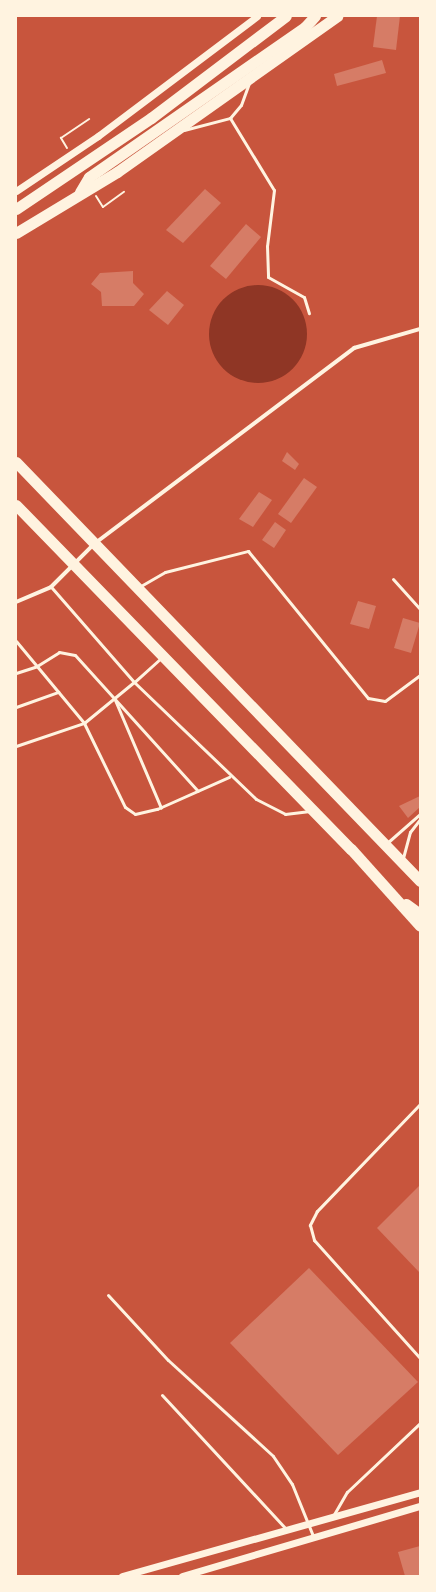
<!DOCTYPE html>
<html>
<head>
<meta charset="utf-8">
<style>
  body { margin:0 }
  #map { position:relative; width:436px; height:1592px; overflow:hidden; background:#c8553d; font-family:"Golos Text",sans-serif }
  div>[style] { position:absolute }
  .water>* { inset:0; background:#8f3625 }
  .round { border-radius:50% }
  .building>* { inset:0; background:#d67c66 }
  .path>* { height:2px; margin:-1px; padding:0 1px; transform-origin:1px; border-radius:1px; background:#fff3e0 }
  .service>* { height:3px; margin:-1.5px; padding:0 1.5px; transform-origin:1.5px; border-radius:1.5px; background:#fff3e0 }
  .minor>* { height:4px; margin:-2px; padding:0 2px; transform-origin:2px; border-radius:2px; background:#fff3e0 }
  .tertiary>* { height:7px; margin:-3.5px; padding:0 3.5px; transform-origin:3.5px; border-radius:3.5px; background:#fff3e0 }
  .trunk>* { height:11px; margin:-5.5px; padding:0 5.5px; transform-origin:5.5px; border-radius:5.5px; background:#fff3e0 }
  span { translate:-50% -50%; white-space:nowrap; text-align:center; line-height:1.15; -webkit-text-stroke:4px #fff3e0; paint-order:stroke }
  .frame { position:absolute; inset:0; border:17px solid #fff3e0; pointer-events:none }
</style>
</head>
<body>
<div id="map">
  <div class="water">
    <div class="round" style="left:209px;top:285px;width:98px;height:98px"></div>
  </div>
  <div class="building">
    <div style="clip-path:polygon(377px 16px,400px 16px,396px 50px,373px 47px)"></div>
    <div style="clip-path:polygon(382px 60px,386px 73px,337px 86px,334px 74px)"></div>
    <div style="clip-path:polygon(205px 189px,221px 203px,183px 243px,166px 230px)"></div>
    <div style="clip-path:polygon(246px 224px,261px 237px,226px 279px,210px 266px)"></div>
    <div style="clip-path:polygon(133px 271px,133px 283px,144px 294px,134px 306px,102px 306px,101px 292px,91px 284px,100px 273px)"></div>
    <div style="clip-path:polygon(167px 291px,184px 305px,168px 325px,149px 310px)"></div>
    <div style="clip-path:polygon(287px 452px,299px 464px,295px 470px,282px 461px)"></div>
    <div style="clip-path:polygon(304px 478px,317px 487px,291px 523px,278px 514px)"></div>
    <div style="clip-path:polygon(259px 492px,272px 500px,253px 527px,239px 519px)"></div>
    <div style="clip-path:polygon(275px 522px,286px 530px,274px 548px,262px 540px)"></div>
    <div style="clip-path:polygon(358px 601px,376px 606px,369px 629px,350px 624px)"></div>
    <div style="clip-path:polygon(403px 618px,420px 623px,411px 653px,394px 648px)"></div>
    <div style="clip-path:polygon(420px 796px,420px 807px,408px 818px,399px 806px)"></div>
    <div style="clip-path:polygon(420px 1185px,420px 1273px,377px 1228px)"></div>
    <div style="clip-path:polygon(309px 1268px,418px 1382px,338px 1455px,230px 1343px)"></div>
    <div style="clip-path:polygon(420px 1546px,420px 1576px,405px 1576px,398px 1552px)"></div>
  </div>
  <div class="path">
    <div style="left:67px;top:148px;width:12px;rotate:-121deg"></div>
    <div style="left:61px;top:138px;width:34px;rotate:-34deg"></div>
    <div style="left:96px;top:196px;width:13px;rotate:58deg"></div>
    <div style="left:103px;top:207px;width:26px;rotate:-36deg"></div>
  </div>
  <div class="service">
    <div style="left:230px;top:118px;width:84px;rotate:58.6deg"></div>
    <div style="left:274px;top:190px;width:56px;rotate:97.1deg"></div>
    <div style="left:267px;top:246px;width:31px;rotate:88deg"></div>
    <div style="left:268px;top:277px;width:41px;rotate:29.1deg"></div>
    <div style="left:304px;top:297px;width:17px;rotate:73deg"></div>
    <div style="left:184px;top:130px;width:48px;rotate:-14.6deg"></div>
    <div style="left:230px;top:118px;width:17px;rotate:-50deg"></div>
    <div style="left:241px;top:105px;width:23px;rotate:-70deg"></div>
    <div style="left:393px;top:579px;width:40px;rotate:48deg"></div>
    <div style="left:139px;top:587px;width:30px;rotate:-30deg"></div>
    <div style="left:165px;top:572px;width:86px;rotate:-14.2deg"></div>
    <div style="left:248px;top:551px;width:190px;rotate:50.8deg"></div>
    <div style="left:368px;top:698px;width:17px;rotate:10deg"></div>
    <div style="left:385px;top:701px;width:44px;rotate:-36.6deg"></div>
    <div style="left:16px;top:641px;width:107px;rotate:50.3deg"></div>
    <div style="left:84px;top:723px;width:93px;rotate:64deg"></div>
    <div style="left:125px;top:807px;width:12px;rotate:35deg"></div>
    <div style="left:135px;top:814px;width:23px;rotate:-13deg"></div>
    <div style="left:157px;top:809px;width:79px;rotate:-24deg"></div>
    <div style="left:161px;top:658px;width:36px;rotate:138deg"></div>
    <div style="left:134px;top:682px;width:169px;rotate:43.8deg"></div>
    <div style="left:256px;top:799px;width:33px;rotate:27deg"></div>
    <div style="left:285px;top:814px;width:25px;rotate:-7deg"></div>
    <div style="left:16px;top:673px;width:22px;rotate:-18deg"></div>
    <div style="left:37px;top:666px;width:26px;rotate:-32deg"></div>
    <div style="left:59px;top:652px;width:16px;rotate:11deg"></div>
    <div style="left:75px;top:655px;width:183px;rotate:47.9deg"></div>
    <div style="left:115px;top:700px;width:117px;rotate:66.9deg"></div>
    <div style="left:16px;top:707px;width:45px;rotate:-19.7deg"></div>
    <div style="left:16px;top:746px;width:72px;rotate:-18.7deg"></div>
    <div style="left:84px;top:723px;width:65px;rotate:-39.4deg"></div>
    <div style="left:134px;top:682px;width:126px;rotate:-131.1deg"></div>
    <div style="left:387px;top:843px;width:44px;rotate:-41.3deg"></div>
    <div style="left:403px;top:858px;width:27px;rotate:-75deg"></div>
    <div style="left:410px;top:832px;width:16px;rotate:-52deg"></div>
    <div style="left:420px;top:1104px;width:149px;rotate:133.9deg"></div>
    <div style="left:317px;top:1211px;width:16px;rotate:117deg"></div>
    <div style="left:310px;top:1225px;width:16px;rotate:75deg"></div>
    <div style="left:314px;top:1240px;width:159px;rotate:48.1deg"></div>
    <div style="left:108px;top:1295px;width:88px;rotate:47.3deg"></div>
    <div style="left:168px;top:1360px;width:142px;rotate:42.4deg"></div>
    <div style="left:273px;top:1456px;width:34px;rotate:56deg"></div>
    <div style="left:292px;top:1484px;width:56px;rotate:68deg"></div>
    <div style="left:162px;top:1395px;width:183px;rotate:47.2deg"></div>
    <div style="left:333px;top:1516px;width:28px;rotate:-60deg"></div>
    <div style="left:347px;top:1492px;width:100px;rotate:-43.4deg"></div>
  </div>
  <div class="minor">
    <div style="left:16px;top:602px;width:38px;rotate:-23deg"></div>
    <div style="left:51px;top:587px;width:61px;rotate:-45deg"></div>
    <div style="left:94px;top:544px;width:326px;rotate:-37deg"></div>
    <div style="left:354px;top:348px;width:69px;rotate:-16.1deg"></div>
  </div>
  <div class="tertiary">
    <div style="left:16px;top:191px;width:99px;rotate:-33.9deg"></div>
    <div style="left:98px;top:136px;width:199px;rotate:-37deg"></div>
    <div style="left:122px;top:1576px;width:310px;rotate:-15.7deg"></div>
    <div style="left:182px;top:1576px;width:248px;rotate:-16.4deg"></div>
  </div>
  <div class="trunk">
    <div style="left:80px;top:192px;width:17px;rotate:-59deg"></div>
    <div style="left:89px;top:177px;width:263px;rotate:-34.8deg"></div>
    <div style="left:305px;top:27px;width:15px;rotate:-48deg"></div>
    <div style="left:16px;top:209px;width:163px;rotate:-34deg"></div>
    <div style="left:151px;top:118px;width:169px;rotate:-37.1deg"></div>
    <div style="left:16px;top:233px;width:118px;rotate:-31.1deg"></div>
    <div style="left:117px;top:172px;width:270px;rotate:-35.3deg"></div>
    <div style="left:16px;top:462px;width:582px;rotate:46.04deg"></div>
    <div style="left:16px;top:505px;width:480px;rotate:45.8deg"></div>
    <div style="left:351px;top:849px;width:103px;rotate:48.1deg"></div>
    <div style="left:406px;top:904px;width:17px;rotate:36deg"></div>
  </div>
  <div class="frame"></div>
</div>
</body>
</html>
